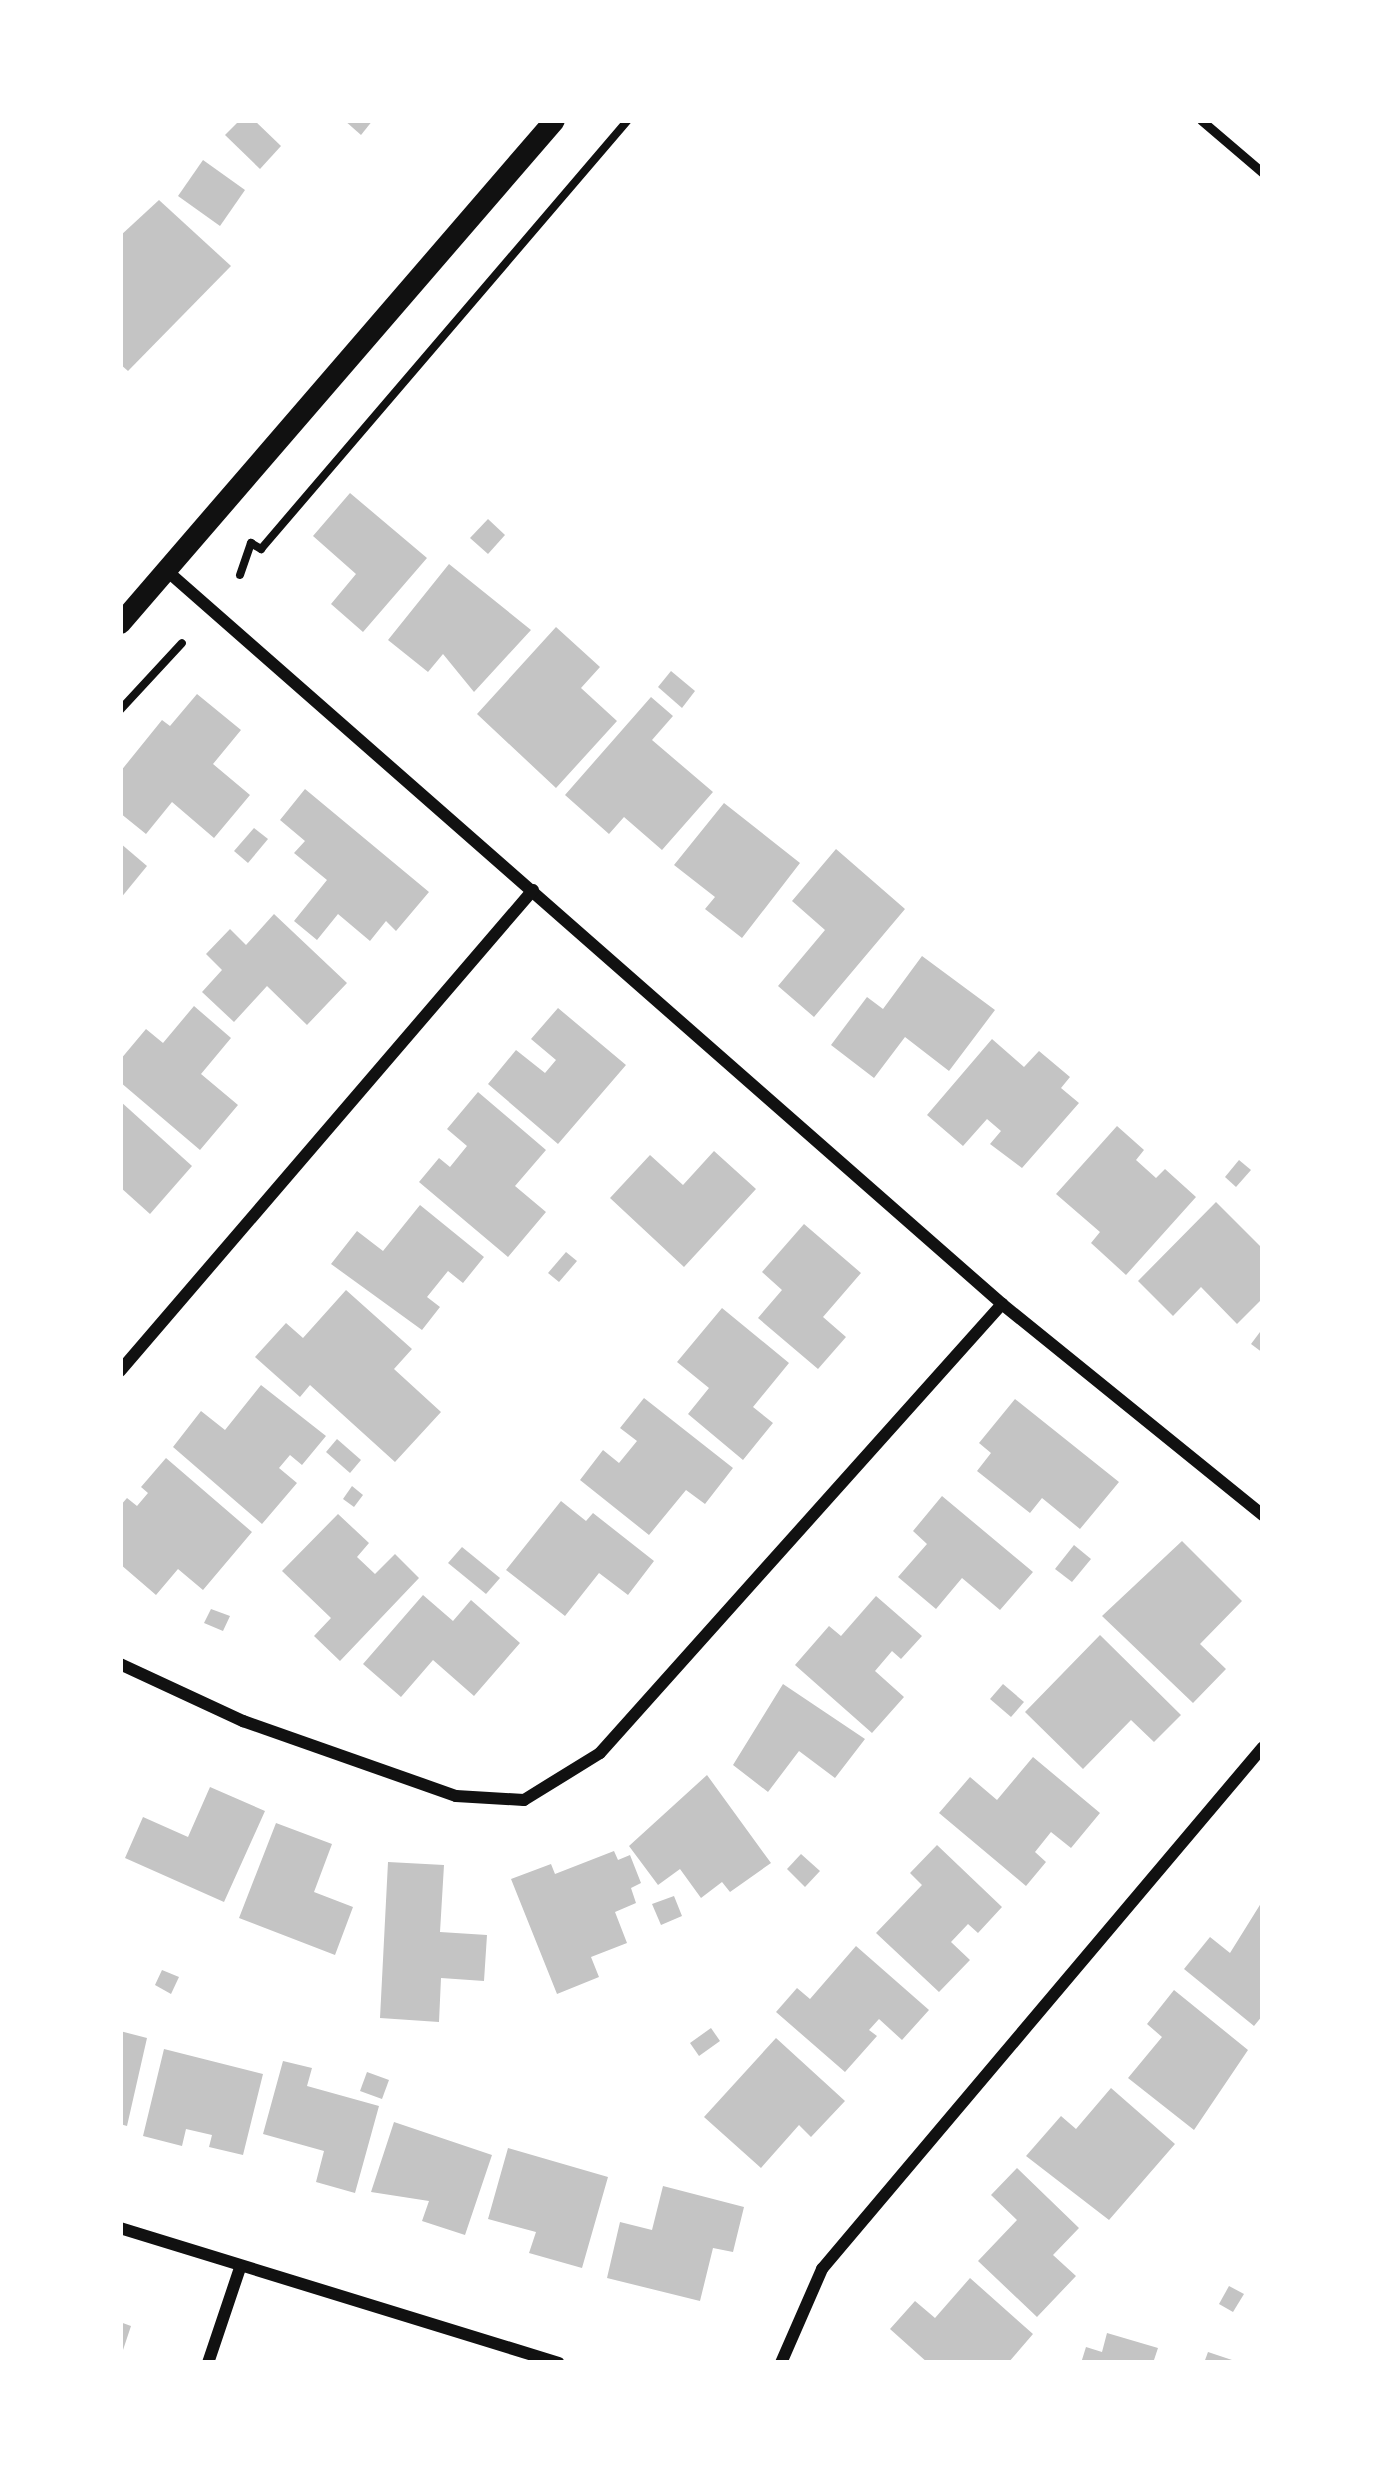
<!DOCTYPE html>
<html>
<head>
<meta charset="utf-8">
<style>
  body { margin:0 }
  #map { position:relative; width:1383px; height:2483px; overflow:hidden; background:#fff; font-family:"DejaVu Sans",sans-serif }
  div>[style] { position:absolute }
  .building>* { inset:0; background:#c4c4c4 }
  .path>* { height:8px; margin:-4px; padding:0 4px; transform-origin:4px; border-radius:4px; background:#111 }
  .service>* { height:9px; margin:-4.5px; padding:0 4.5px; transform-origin:4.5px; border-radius:4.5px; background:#111 }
  .minor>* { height:12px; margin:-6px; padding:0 6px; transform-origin:6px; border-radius:6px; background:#111 }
  .tertiary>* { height:21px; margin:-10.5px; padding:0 10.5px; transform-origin:10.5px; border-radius:10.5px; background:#111 }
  span { translate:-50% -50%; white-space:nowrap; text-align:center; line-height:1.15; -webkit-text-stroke:12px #fff; paint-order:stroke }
  .frame { position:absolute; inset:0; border:123px solid #fff; pointer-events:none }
</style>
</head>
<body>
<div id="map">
  <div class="building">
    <div style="clip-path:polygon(240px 120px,254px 120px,281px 146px,260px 169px,225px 135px)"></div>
    <div style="clip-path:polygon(344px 120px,373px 120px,361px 135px)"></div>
    <div style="clip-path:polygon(203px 160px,245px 190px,220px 226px,178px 196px)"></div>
    <div style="clip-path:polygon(159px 200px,231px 266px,128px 371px,120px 364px,120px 236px)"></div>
    <div style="clip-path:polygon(350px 493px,427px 558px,363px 632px,331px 604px,356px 574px,313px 536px)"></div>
    <div style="clip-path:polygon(488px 519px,505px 535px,488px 554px,470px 538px)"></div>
    <div style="clip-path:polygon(449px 564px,531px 630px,474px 692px,443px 654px,428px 672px,388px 640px)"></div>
    <div style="clip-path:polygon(556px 627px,600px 667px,581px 688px,617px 721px,556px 788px,477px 714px)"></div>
    <div style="clip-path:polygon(671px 671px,695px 691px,682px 708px,658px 687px)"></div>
    <div style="clip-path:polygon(197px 694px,241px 730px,213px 764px,250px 795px,214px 838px,172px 802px,146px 834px,120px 813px,120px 772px,162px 720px,170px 726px)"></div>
    <div style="clip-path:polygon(651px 697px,673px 716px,652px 740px,713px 792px,662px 850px,624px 817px,609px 834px,565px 795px)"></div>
    <div style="clip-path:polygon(305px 789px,429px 892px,396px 931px,386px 921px,370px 941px,338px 914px,317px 940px,294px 921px,327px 880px,294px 853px,305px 841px,280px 820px)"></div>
    <div style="clip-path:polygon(724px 803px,800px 863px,742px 938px,705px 909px,715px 897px,674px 865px)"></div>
    <div style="clip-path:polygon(254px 828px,268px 839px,248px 863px,234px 851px)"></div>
    <div style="clip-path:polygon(120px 843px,147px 866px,120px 899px)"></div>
    <div style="clip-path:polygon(836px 849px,905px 909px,814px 1017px,778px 986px,825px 930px,792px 901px)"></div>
    <div style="clip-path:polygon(274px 914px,347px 983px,307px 1025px,267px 986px,234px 1022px,202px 992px,222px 970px,206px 954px,230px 929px,246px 945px)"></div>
    <div style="clip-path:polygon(922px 956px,995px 1010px,949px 1071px,905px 1037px,874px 1078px,831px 1045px,867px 997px,883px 1009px)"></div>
    <div style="clip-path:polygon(194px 1006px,231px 1038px,201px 1074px,238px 1105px,200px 1150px,120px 1082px,120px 1060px,146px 1029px,163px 1043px)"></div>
    <div style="clip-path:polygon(558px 1008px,626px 1065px,558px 1144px,488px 1084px,516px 1050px,545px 1073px,556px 1060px,531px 1039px)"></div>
    <div style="clip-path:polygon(992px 1039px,1024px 1067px,1039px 1051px,1070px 1077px,1061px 1088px,1079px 1103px,1022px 1168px,990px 1144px,1001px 1131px,987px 1119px,963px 1146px,927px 1115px)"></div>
    <div style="clip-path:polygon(478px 1092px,546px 1150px,515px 1186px,546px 1212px,508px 1257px,419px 1182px,439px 1158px,450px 1167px,467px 1146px,447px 1129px)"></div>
    <div style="clip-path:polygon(120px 1101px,192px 1166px,150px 1214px,120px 1187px)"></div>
    <div style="clip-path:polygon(1117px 1126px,1144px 1150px,1136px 1160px,1156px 1178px,1165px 1169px,1196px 1197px,1126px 1275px,1091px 1243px,1100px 1232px,1056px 1194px)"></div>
    <div style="clip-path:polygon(714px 1151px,756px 1189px,684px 1267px,610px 1198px,650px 1155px,683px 1185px)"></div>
    <div style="clip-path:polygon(1239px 1160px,1251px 1170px,1236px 1187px,1225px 1177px)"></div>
    <div style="clip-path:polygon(1216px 1202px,1263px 1249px,1263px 1298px,1237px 1324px,1201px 1287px,1173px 1316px,1138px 1281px)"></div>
    <div style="clip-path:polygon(420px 1205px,484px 1257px,463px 1283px,448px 1271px,427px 1297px,440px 1307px,422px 1330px,331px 1264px,357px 1231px,383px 1251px)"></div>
    <div style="clip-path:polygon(804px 1224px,861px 1273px,823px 1317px,846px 1337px,818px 1369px,758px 1318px,782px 1290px,762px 1272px)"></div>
    <div style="clip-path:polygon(566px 1252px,577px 1261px,559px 1282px,548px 1273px)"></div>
    <div style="clip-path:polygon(346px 1290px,412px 1349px,394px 1369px,441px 1412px,395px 1462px,310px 1385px,300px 1397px,255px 1357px,286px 1323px,303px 1338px)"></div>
    <div style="clip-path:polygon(722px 1308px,789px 1363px,753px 1407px,773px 1423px,743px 1460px,688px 1414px,709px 1388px,677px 1362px)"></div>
    <div style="clip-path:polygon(1263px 1328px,1263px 1353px,1251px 1344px)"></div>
    <div style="clip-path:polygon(261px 1385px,326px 1436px,302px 1465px,290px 1455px,279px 1468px,297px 1483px,262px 1524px,173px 1447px,201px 1411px,225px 1430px)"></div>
    <div style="clip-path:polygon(644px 1398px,733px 1468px,705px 1504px,686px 1490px,649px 1535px,580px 1480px,603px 1450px,619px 1463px,637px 1441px,620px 1428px)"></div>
    <div style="clip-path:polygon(1015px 1399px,1119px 1482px,1080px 1529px,1042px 1498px,1030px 1513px,977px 1471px,991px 1453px,979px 1443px)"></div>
    <div style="clip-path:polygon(337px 1439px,361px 1460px,350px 1473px,326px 1452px)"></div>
    <div style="clip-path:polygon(166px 1458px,252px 1532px,203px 1590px,178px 1569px,156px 1595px,120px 1564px,120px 1506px,127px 1498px,137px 1506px,148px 1493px,141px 1487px)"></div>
    <div style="clip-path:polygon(352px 1486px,363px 1495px,354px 1507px,343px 1499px)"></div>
    <div style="clip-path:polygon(942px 1496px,1033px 1572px,1000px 1610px,962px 1578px,936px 1609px,898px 1577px,927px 1544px,913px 1531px)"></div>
    <div style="clip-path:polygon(561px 1501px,586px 1521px,593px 1513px,654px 1561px,628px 1595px,599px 1573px,565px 1616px,506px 1570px)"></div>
    <div style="clip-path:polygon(338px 1514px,369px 1543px,357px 1557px,375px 1574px,395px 1554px,419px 1578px,340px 1661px,314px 1636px,331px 1618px,282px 1571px)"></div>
    <div style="clip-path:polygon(1182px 1541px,1242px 1601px,1200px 1644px,1226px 1669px,1193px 1703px,1102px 1616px)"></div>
    <div style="clip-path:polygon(1074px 1545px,1091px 1559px,1072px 1582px,1055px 1569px)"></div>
    <div style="clip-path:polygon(462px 1547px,500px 1578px,486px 1594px,448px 1563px)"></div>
    <div style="clip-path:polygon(423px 1595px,453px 1621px,471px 1600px,520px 1643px,474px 1696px,433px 1660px,401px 1697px,363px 1664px)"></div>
    <div style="clip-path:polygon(876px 1596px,922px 1636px,901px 1659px,892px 1651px,875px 1671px,904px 1697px,872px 1733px,795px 1665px,829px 1626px,841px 1636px)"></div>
    <div style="clip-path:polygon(211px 1609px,230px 1616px,223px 1631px,204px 1623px)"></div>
    <div style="clip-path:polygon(1100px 1635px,1181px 1715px,1154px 1742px,1131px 1720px,1083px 1769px,1025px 1712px)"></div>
    <div style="clip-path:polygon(783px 1684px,865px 1739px,835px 1778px,799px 1751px,768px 1792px,733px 1765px)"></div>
    <div style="clip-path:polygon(1003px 1684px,1024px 1702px,1011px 1717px,990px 1699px)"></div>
    <div style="clip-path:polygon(1033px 1757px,1100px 1813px,1071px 1848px,1051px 1832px,1035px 1852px,1046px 1862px,1026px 1886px,939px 1813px,970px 1777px,997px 1800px)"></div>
    <div style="clip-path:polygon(707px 1775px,771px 1863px,730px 1892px,722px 1882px,701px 1898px,680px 1869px,658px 1885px,629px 1846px)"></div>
    <div style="clip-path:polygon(210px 1787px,265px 1811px,224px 1902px,125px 1858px,143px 1817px,188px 1837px)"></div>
    <div style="clip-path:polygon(276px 1823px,332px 1844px,314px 1892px,353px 1907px,335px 1955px,239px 1918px)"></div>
    <div style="clip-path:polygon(937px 1845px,1002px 1907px,978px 1933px,968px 1924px,951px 1942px,970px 1960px,939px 1992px,876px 1933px,922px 1885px,910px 1873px)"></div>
    <div style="clip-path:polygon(614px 1851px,618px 1860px,630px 1855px,641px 1883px,631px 1888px,636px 1903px,615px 1912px,627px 1943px,591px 1957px,599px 1977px,557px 1994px,511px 1879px,551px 1864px,555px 1874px)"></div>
    <div style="clip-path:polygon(801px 1854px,820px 1871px,805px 1887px,787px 1869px)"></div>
    <div style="clip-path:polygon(388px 1862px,444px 1865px,440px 1932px,487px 1935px,484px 1981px,441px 1978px,439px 2022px,380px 2018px)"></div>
    <div style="clip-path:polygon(674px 1896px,682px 1916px,661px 1925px,652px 1904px)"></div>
    <div style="clip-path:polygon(1263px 1900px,1263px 2015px,1254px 2026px,1184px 1969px,1210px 1937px,1230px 1953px)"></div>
    <div style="clip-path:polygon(856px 1946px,929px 2010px,902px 2040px,879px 2019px,869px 2030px,877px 2036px,845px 2072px,776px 2012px,797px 1988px,810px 1999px)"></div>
    <div style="clip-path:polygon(162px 1970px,179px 1977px,171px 1994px,155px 1985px)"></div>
    <div style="clip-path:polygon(1174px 1990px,1248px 2050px,1194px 2130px,1128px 2078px,1162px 2037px,1147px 2024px)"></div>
    <div style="clip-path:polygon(711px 2028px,720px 2041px,699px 2056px,690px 2043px)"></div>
    <div style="clip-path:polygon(120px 2031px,147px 2038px,127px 2126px,120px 2124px)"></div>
    <div style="clip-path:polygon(776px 2038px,845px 2101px,811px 2137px,799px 2125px,761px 2168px,704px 2117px)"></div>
    <div style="clip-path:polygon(164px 2049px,263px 2074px,243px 2155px,209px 2147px,212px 2135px,186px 2129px,182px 2146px,143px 2136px)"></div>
    <div style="clip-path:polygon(283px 2061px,312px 2068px,307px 2086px,379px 2106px,355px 2193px,316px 2182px,324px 2151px,263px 2134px)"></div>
    <div style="clip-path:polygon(367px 2072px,389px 2080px,382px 2099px,360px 2091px)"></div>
    <div style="clip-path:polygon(1111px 2088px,1175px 2144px,1109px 2220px,1026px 2156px,1061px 2116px,1076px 2129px)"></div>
    <div style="clip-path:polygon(394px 2122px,492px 2155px,465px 2235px,422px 2221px,429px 2201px,371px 2192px)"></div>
    <div style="clip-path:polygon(508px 2148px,608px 2177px,582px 2268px,529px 2253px,536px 2232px,488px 2219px)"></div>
    <div style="clip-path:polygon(1017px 2168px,1079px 2228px,1053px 2255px,1076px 2276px,1037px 2317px,978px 2261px,1017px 2220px,991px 2195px)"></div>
    <div style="clip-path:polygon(663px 2186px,744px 2207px,733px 2252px,713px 2248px,700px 2301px,607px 2278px,620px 2222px,652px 2230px)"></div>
    <div style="clip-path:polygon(970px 2278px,1033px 2334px,1008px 2363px,928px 2363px,890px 2329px,915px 2301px,935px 2318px)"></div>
    <div style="clip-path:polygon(1229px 2286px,1244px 2294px,1233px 2312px,1219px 2304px)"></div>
    <div style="clip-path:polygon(120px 2322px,131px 2326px,121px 2356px,120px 2355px)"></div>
    <div style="clip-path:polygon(1107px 2333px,1158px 2348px,1153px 2363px,1081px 2363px,1086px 2347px,1102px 2352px)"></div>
    <div style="clip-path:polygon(1208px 2352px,1238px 2362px,1238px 2363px,1204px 2363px)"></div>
  </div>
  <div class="path">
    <div style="left:240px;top:575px;width:34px;rotate:-71deg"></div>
    <div style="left:251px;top:543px;width:12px;rotate:31deg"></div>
    <div style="left:261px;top:549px;width:565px;rotate:-49.45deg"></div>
    <div style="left:120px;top:710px;width:91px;rotate:-47.2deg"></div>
  </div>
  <div class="service">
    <div style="left:1201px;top:120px;width:82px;rotate:40.5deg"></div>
  </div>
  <div class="minor">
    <div style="left:166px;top:570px;width:1112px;rotate:41.28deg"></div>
    <div style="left:1002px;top:1304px;width:336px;rotate:39deg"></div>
    <div style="left:120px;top:1371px;width:634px;rotate:-49.35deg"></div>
    <div style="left:120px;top:1664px;width:136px;rotate:24.9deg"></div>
    <div style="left:243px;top:1721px;width:226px;rotate:19.4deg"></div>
    <div style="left:456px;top:1796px;width:68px;rotate:3.4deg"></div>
    <div style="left:524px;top:1800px;width:89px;rotate:-31.7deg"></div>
    <div style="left:600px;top:1753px;width:603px;rotate:-48.16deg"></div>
    <div style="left:120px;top:2228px;width:459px;rotate:17.1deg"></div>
    <div style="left:208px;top:2363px;width:100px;rotate:-71.4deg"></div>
    <div style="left:781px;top:2363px;width:103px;rotate:-66.4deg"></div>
    <div style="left:822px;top:2269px;width:683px;rotate:-49.81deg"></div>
  </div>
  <div class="tertiary">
    <div style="left:120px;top:623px;width:664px;rotate:-49.21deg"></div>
  </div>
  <div class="frame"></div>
</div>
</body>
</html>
